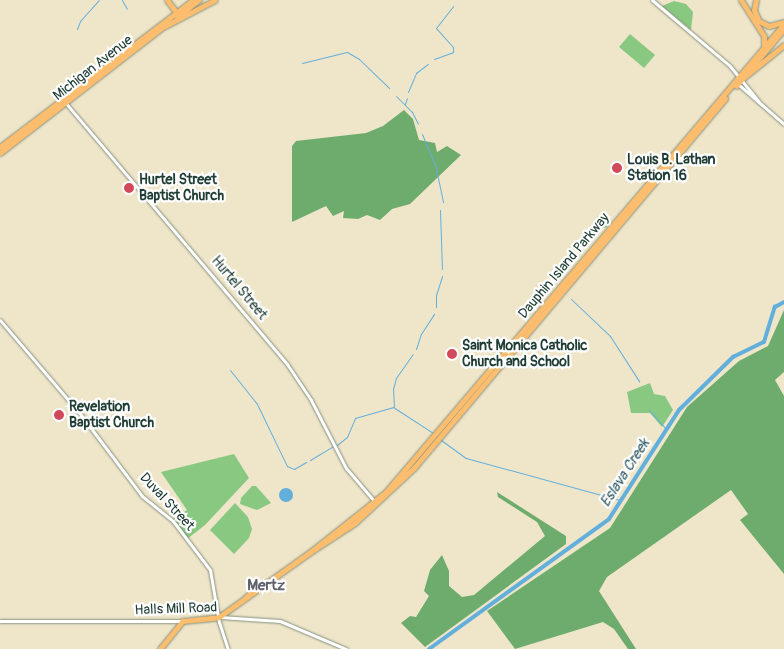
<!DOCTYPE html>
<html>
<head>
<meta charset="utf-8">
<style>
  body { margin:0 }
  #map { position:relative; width:784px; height:649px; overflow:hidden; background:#efe6ca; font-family:Pangolin,sans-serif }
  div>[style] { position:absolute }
  .green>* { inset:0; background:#88c880 }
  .round { border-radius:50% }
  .forest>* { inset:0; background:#6eac6e }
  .water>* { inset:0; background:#63afdc }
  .stream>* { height:1px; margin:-0.5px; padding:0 0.5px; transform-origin:0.5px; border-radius:0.5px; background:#63afdc }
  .river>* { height:4px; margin:-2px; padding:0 2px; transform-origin:2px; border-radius:2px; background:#63afdc }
  .roads { filter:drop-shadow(0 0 1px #87927f) drop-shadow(0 0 1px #87927f) }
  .minor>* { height:3px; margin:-1.5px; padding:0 1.5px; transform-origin:1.5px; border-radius:1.5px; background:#fff }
  .major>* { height:4.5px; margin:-2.25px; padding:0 2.25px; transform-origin:2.25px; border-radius:2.25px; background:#fcbd6f }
  .highway>* { height:5px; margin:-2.5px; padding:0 2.5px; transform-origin:2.5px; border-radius:2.5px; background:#fcbd6f }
  .dots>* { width:14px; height:14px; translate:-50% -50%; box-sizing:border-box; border:2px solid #fff; border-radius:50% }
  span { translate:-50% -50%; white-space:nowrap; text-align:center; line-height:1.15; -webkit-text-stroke:4.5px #fff; paint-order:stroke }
  .street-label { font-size:14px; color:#1f3d34 }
  .poi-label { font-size:14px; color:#1f3d34; font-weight:700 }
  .left { translate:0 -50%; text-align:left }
  .water-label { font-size:15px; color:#335f66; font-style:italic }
  .neighbourhood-label { font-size:15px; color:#5f616a; font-weight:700 }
</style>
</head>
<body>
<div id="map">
  <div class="green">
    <div style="clip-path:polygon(674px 1px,686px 4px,693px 12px,691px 30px,662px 6px)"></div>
    <div style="clip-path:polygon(630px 34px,655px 55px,644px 68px,619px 47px)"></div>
    <div class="round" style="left:596px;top:214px;width:14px;height:14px"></div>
    <div style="clip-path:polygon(650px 383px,654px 394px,665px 396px,673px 410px,662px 427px,650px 413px,631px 413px,627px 392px)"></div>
    <div style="clip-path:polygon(234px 454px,249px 478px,205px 525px,187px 539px,172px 520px,187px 510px,161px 472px)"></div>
    <div style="clip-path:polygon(252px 486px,256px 486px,271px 503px,257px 510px,240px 504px,241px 498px)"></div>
    <div style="clip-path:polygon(235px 503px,248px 517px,252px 529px,249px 538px,234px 554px,210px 530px)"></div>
  </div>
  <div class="forest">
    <div style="clip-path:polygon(404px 110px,413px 119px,419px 140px,435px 143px,437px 152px,447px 146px,461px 155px,410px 204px,392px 209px,380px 220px,367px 215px,358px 219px,343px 218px,344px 211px,333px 216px,326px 206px,292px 222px,292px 146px,296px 141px,366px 133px,383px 126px)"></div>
    <div style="clip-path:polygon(784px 310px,784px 372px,775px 380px,784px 396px,784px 574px,740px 520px,748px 514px,731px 490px,607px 577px,599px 591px,636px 649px,628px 649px,614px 629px,603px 622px,515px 649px,487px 611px,610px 528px,687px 407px,739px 361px,768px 346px)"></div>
    <div style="clip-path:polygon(497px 492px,566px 536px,566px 544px,425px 647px,401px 623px,410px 616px,416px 617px,429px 596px,424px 591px,430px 570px,442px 555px,449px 571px,449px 586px,462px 597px,474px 595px,545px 536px,537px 522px,498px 497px)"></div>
  </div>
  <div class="water">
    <div class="round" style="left:279px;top:488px;width:14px;height:14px"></div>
  </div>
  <div class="stream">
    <div style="left:122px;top:0;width:10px;rotate:61deg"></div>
    <div style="left:77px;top:29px;width:9px;rotate:-69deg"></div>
    <div style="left:80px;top:21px;width:28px;rotate:-48deg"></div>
    <div style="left:434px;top:59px;width:20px;rotate:-20deg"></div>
    <div style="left:453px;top:52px;width:5px;rotate:-90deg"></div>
    <div style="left:453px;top:47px;width:25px;rotate:-132deg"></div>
    <div style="left:436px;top:28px;width:28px;rotate:-52deg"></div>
    <div style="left:302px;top:63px;width:46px;rotate:-13.7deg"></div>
    <div style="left:347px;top:52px;width:14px;rotate:30deg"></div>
    <div style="left:359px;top:59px;width:42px;rotate:44deg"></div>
    <div style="left:408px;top:92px;width:21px;rotate:-67deg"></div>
    <div style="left:416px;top:73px;width:15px;rotate:-37deg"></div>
    <div style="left:396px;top:96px;width:23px;rotate:45deg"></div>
    <div style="left:412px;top:112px;width:13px;rotate:63deg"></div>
    <div style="left:405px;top:104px;width:6px;rotate:-72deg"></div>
    <div style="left:422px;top:134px;width:33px;rotate:67deg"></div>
    <div style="left:435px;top:164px;width:39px;rotate:78deg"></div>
    <div style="left:440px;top:210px;width:59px;rotate:88.1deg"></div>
    <div style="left:571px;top:299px;width:54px;rotate:43.5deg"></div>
    <div style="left:610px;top:336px;width:54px;rotate:57.2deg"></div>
    <div style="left:436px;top:307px;width:12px;rotate:-90deg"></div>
    <div style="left:436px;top:295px;width:20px;rotate:-72deg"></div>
    <div style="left:416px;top:349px;width:16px;rotate:-72deg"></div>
    <div style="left:421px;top:334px;width:24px;rotate:-57deg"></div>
    <div style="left:230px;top:370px;width:43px;rotate:51.5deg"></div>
    <div style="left:257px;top:404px;width:69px;rotate:64.2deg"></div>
    <div style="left:287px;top:466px;width:8px;rotate:23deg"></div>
    <div style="left:294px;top:469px;width:14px;rotate:-30deg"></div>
    <div style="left:394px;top:407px;width:18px;rotate:-93deg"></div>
    <div style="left:393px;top:389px;width:11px;rotate:-75deg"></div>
    <div style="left:396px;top:378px;width:29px;rotate:-55deg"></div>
    <div style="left:649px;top:410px;width:25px;rotate:48deg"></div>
    <div style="left:441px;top:440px;width:31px;rotate:36deg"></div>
    <div style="left:466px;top:458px;width:160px;rotate:15.3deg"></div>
    <div style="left:337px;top:445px;width:13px;rotate:-39deg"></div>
    <div style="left:347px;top:437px;width:21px;rotate:-67deg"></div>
    <div style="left:355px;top:418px;width:40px;rotate:-16deg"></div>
    <div style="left:393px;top:407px;width:48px;rotate:33deg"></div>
    <div style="left:310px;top:460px;width:26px;rotate:-31deg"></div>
  </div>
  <div class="river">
    <div style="left:429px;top:649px;width:222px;rotate:-35.8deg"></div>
    <div style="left:609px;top:519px;width:130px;rotate:-57.3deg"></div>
    <div style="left:679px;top:410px;width:76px;rotate:-44.5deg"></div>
    <div style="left:733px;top:357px;width:34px;rotate:-26deg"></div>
    <div style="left:764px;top:342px;width:37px;rotate:-73deg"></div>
    <div style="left:775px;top:307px;width:10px;rotate:-29deg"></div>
  </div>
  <div class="roads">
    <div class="minor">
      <div style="left:652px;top:0;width:102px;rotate:40.2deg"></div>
      <div style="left:730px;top:66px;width:46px;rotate:51.1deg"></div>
      <div style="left:738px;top:84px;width:61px;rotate:41deg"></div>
      <div style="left:64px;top:101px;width:345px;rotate:49.7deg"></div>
      <div style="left:287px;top:364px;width:43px;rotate:56.3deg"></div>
      <div style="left:311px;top:400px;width:76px;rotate:62.8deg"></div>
      <div style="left:346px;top:468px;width:45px;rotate:49.5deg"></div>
      <div style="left:0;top:320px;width:125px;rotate:49.5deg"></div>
      <div style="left:81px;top:415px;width:101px;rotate:53deg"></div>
      <div style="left:142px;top:496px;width:40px;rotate:39deg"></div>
      <div style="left:173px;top:521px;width:61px;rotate:52.9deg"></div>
      <div style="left:210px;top:570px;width:53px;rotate:80.2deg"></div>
      <div style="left:219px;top:622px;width:28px;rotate:72deg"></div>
      <div style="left:220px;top:617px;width:60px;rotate:3.8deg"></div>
      <div style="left:280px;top:621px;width:72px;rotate:23deg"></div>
      <div style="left:0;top:621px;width:183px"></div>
    </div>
    <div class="major">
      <div style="left:177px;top:17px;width:28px;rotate:-38deg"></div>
      <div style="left:736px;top:86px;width:75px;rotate:-49.9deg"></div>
      <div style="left:0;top:147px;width:243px;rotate:-37.3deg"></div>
      <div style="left:0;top:153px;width:211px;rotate:-37.7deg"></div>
      <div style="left:309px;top:553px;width:55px;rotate:-33.1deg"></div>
      <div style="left:355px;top:523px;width:81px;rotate:-43deg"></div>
      <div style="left:414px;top:468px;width:483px;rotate:-49.9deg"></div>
      <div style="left:246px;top:597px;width:23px;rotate:-38deg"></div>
      <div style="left:160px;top:649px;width:36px;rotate:-51deg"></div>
      <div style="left:183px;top:621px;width:36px;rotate:-6deg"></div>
      <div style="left:219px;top:617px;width:110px;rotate:-35.4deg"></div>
      <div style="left:309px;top:553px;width:98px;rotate:-38.4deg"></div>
      <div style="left:386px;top:492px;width:614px;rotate:-49.62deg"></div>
    </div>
    <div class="highway">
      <div style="left:167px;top:0;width:20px;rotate:53deg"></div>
      <div style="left:741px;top:0;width:43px;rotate:57.4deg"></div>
      <div style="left:764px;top:36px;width:12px;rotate:90deg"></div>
      <div style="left:756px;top:0;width:10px;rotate:101deg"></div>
      <div style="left:754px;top:10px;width:12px;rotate:66deg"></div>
      <div style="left:759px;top:21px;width:11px;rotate:27deg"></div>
      <div style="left:769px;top:26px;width:16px;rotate:-15deg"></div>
      <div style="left:165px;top:26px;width:56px;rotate:-27.5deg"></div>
      <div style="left:743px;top:78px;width:53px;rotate:-38.8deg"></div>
    </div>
  </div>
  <div class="dots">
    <div style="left:617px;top:168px;background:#d1495b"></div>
    <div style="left:129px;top:188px;background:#d1495b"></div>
    <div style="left:452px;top:354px;background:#d1495b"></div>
    <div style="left:59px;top:415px;background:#d1495b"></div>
  </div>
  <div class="street-label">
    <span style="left:93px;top:68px;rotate:-38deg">Michigan Avenue</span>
    <span style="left:564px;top:266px;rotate:-50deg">Dauphin Island Parkway</span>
    <span style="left:239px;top:288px;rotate:50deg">Hurtel Street</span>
    <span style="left:167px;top:502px;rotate:47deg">Duval Street</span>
    <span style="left:176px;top:609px;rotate:-2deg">Halls Mill Road</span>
  </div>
  <div class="poi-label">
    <span class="left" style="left:627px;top:168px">Louis B. Lathan<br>Station 16</span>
    <span class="left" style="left:139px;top:188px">Hurtel Street<br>Baptist Church</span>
    <span class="left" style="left:462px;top:354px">Saint Monica Catholic<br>Church and School</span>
    <span class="left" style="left:69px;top:415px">Revelation<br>Baptist Church</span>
  </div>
  <div class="water-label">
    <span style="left:625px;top:473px;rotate:-57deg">Eslava Creek</span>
  </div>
  <div class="neighbourhood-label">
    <span style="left:266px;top:586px">Mertz</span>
  </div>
</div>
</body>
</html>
